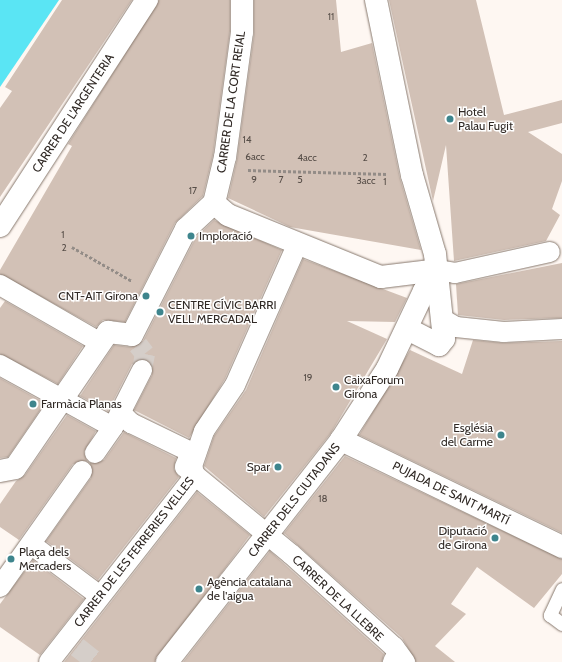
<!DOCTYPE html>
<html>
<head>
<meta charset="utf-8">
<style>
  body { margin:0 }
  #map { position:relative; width:562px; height:662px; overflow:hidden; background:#fef7f2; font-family:Cabin,sans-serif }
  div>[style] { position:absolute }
  .water>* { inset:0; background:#5ae5f4 }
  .building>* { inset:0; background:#d2c1b6 }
  .pedestrian-tunnel>* { height:20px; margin-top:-10px; transform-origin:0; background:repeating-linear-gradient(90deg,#d5cec9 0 20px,transparent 0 30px) }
  .path>* { height:2.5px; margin-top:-1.25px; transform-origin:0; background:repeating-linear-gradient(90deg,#938c87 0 3px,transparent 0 5px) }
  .roads { filter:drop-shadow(0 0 1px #87786d) drop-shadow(0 0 1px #87786d) }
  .service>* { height:13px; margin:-6.5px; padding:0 6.5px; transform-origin:6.5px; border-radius:6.5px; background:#fff }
  .pedestrian>* { height:20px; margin:-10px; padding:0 10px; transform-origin:10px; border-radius:10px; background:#fff }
  .minor>* { height:22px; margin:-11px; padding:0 11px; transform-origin:11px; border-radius:11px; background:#fff }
  .dots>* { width:11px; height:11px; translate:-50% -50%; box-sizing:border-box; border:2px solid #fff; border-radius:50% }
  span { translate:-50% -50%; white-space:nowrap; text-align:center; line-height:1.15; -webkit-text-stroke:3px #fff; paint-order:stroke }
  .number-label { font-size:10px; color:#584f49 }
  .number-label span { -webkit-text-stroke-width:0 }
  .street-label { font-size:12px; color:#302925 }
  .poi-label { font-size:12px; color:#302925 }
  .left { translate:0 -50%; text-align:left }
  .right { translate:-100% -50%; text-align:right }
</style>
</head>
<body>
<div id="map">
  <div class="water">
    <div style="clip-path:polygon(0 0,59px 0,0 87px)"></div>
  </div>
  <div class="building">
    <div style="clip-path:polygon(62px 0,132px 0,0 197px,0 108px,12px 91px,5px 87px)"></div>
    <div style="clip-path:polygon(159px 0,230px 0,230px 31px,213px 155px,203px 196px,175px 223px,125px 322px,103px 320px,96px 327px,0 274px,0 270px,72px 146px,68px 144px)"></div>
    <div style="clip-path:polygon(254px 0,336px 0,341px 52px,372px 43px,400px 178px,421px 250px,290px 227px,228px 198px,237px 159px,254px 34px)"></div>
    <div style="clip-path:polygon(389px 0,476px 0,504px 115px,562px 100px,562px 123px,528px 132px,562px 154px,562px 181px,552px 209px,560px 215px,546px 241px,454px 261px,446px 145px,433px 201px)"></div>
    <div style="clip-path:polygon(214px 220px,282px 250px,225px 379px,189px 438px,134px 410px,152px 375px,152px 364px,147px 360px,132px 364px,108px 411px,80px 396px,114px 345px,131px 347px,143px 341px,196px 237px)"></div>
    <div style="clip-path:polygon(303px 259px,407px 298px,395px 322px,347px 321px,387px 339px,331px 433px,264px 517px,204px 466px,214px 436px,246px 390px)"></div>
    <div style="clip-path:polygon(562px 263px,562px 318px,504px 320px,458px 315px,456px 284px)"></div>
    <div style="clip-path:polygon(5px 301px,83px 346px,58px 384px,0 354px,0 308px)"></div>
    <div style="clip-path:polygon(473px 340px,504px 343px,562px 341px,562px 533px,359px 435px,410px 350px,462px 374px)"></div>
    <div style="clip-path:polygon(0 378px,45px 403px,8px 457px,0 458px)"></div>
    <div style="clip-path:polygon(67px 415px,96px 431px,84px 452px,87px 461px,73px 464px,19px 540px,0 527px,0 504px,16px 481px,25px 475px)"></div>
    <div style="clip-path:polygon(124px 432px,176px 458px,174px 469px,179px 477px,98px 580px,46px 541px,91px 478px,90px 463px,104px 460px)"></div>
    <div style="clip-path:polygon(345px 456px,562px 559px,562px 574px,534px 608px,477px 567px,451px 604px,466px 614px,435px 646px,455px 662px,416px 662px,402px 638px,284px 533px)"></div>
    <div style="clip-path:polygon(197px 492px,250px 535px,155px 662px,64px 662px)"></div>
    <div style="clip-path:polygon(270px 551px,384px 654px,382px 662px,183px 662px)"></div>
    <div style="clip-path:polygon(33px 560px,84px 599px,40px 655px,0 627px,0 604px)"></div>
  </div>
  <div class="pedestrian-tunnel">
    <div style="left:138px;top:345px;width:11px;rotate:52deg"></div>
    <div style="left:145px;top:354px;width:16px;rotate:101deg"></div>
    <div style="left:77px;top:647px;width:24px;rotate:38deg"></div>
  </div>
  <div class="path">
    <div style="left:248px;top:170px;width:139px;rotate:1.6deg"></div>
    <div style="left:72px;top:247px;width:69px;rotate:29.5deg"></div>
  </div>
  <div class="roads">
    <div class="service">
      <div style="left:562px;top:589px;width:29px;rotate:115deg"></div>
      <div style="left:550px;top:615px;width:15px;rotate:37deg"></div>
    </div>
    <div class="pedestrian">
      <div style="left:438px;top:270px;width:17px;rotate:10deg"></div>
      <div style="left:455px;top:273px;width:97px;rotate:-12.5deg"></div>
      <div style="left:0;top:285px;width:116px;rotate:29.9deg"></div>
      <div style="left:442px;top:319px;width:16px;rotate:30deg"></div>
      <div style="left:456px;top:327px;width:48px;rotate:5.9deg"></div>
      <div style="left:504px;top:332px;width:58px;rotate:-3deg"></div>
      <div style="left:0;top:365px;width:129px;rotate:28.8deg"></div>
      <div style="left:120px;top:412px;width:16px;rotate:45deg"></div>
      <div style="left:131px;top:423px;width:67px;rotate:25.8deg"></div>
      <div style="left:191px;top:452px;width:16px;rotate:112deg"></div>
      <div style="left:185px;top:467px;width:137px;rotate:39.4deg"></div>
      <div style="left:291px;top:554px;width:139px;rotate:42.1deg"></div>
      <div style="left:394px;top:647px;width:19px;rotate:54deg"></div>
      <div style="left:95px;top:453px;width:32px;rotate:-55deg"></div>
      <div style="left:113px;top:427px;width:64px;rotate:-63deg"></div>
      <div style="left:32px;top:545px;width:85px;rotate:36.9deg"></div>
      <div style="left:0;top:587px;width:142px;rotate:-54.7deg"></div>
      <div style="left:49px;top:662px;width:236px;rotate:-51.9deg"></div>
      <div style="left:195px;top:476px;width:10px;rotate:-107deg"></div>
      <div style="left:192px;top:466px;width:37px;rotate:-71deg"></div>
      <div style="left:204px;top:431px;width:55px;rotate:-56deg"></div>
      <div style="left:235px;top:385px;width:155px;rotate:-66.1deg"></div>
    </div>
    <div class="minor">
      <div style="left:242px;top:0;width:32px;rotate:90deg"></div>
      <div style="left:242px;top:32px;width:126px;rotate:97.7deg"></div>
      <div style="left:225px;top:157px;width:47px;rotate:103.4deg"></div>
      <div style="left:214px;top:203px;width:18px;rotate:41deg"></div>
      <div style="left:228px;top:215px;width:165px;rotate:22.1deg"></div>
      <div style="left:381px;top:277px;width:57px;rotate:-7deg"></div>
      <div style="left:376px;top:0;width:179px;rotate:78.4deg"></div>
      <div style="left:412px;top:175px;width:82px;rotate:73.8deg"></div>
      <div style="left:435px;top:254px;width:85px;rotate:84deg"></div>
      <div style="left:444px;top:339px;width:8px;rotate:130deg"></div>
      <div style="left:439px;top:345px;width:36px;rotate:-153deg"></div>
      <div style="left:0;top:226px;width:270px;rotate:-57deg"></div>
      <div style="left:341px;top:440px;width:246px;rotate:25.8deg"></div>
      <div style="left:0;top:471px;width:15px;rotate:-11deg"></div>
      <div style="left:15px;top:468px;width:165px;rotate:-55.6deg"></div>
      <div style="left:108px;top:332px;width:24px;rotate:7deg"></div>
      <div style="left:132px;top:335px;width:119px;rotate:-63deg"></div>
      <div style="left:186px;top:229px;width:38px;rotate:-43deg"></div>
      <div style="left:167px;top:662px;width:282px;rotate:-51.9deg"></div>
      <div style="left:341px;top:440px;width:85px;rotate:-57.1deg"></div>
      <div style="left:387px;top:369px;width:86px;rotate:-64.6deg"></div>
      <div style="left:424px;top:291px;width:25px;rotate:-56deg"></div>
      <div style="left:394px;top:662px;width:8px;rotate:-60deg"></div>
    </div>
  </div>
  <div class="dots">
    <div style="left:450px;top:119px;background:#3e858d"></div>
    <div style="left:191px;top:236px;background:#3e858d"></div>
    <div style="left:146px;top:296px;background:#3e858d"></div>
    <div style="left:160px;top:312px;background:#3e858d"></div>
    <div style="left:336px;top:387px;background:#3e858d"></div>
    <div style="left:33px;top:404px;background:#3e858d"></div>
    <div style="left:501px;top:435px;background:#3e858d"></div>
    <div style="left:278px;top:467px;background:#3e858d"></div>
    <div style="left:495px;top:538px;background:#3e858d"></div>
    <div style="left:11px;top:559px;background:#3e858d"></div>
    <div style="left:199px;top:589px;background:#3e858d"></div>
  </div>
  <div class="number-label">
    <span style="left:331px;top:17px">11</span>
    <span style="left:247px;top:140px">14</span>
    <span style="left:255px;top:157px">6acc</span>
    <span style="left:307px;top:158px">4acc</span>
    <span style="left:365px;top:158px">2</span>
    <span style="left:254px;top:180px">9</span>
    <span style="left:281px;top:180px">7</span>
    <span style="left:300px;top:180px">5</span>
    <span style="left:366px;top:181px">3acc</span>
    <span style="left:385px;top:182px">1</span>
    <span style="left:193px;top:191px">17</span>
    <span style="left:63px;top:235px">1</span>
    <span style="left:64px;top:248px">2</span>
    <span style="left:308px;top:378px">19</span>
    <span style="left:323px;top:499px">18</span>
  </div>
  <div class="street-label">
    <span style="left:231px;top:102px;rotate:-82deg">CARRER DE LA CORT REIAL</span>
    <span style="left:73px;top:113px;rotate:-57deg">CARRER DE L'ARGENTERIA</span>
    <span style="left:451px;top:493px;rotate:26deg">PUJADA DE SANT MARTÍ</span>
    <span style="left:294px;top:500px;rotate:-52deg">CARRER DELS CIUTADANS</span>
    <span style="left:134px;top:552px;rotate:-52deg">CARRER DE LES FERRERIES VELLES</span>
    <span style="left:338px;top:598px;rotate:43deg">CARRER DE LA LLEBRE</span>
  </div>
  <div class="poi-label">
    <span class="left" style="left:458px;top:119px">Hotel<br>Palau Fugit</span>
    <span class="left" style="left:199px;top:236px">Imploració</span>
    <span class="right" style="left:138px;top:296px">CNT-AIT Girona</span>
    <span class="left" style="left:168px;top:312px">CENTRE CÍVIC BARRI<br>VELL MERCADAL</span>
    <span class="left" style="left:344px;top:387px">CaixaForum<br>Girona</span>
    <span class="left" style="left:41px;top:404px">Farmàcia Planas</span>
    <span class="right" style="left:493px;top:435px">Església<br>del Carme</span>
    <span class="right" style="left:270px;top:467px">Spar</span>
    <span class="right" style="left:487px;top:538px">Diputació<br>de Girona</span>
    <span class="left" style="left:19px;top:559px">Plaça dels<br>Mercaders</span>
    <span class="left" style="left:207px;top:589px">Agència catalana<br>de l'aigua</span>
  </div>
</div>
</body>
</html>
